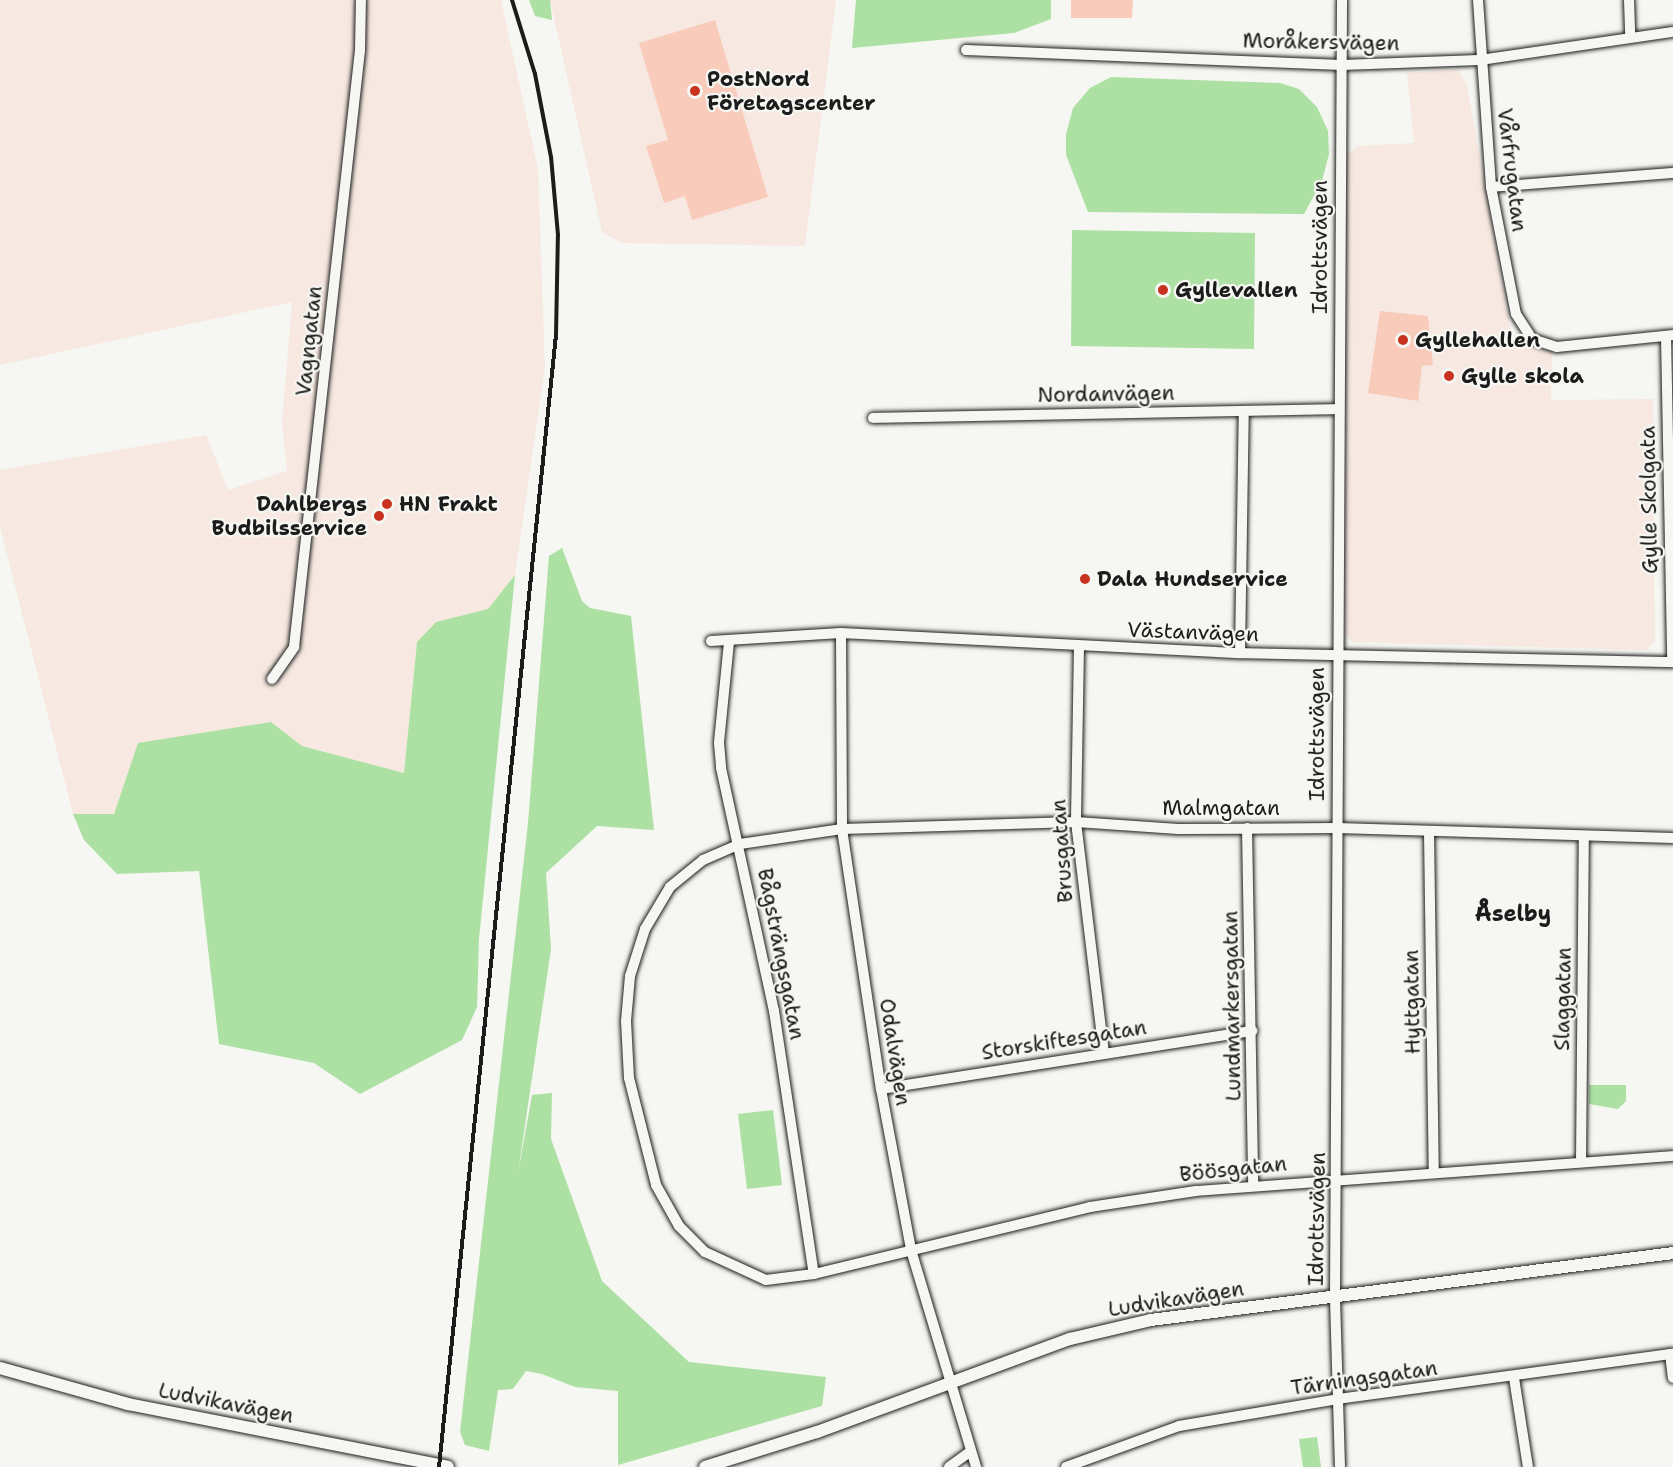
<!DOCTYPE html>
<html>
<head>
<meta charset="utf-8">
<style>
  body { margin:0 }
  #map { position:relative; width:1673px; height:1467px; overflow:hidden; background:#f6f6f2; font-family:"Shantell Sans",sans-serif }
  div>[style] { position:absolute }
  .built>* { inset:0; background:#f7e9e1 }
  .green>* { inset:0; background:#ade1a3 }
  .building>* { inset:0; background:#f8cbba }
  .roads { filter:drop-shadow(0 0 2px #1c1c1c) drop-shadow(0 0 2px #1c1c1c) }
  .minor>* { height:10px; margin:-5px; padding:0 5px; transform-origin:5px; border-radius:5px; background:#f6f6f2 }
  .tertiary>* { height:12px; margin:-6px; padding:0 6px; transform-origin:6px; border-radius:6px; background:#f6f6f2 }
  .rail>* { height:4px; margin:-2px; padding:0 2px; transform-origin:2px; border-radius:2px; background:#1c1c1c }
  .dots>* { width:16px; height:16px; translate:-50% -50%; box-sizing:border-box; border:3px solid #f6f6f2; border-radius:50% }
  span { translate:-50% -50%; white-space:nowrap; text-align:center; line-height:1.15; -webkit-text-stroke:4.5px #f6f6f2; paint-order:stroke }
  .street-label { font-size:21px; color:#1c1c1c }
  .poi-label { font-size:21px; color:#1c1c1c; font-weight:700 }
  .left { translate:0 -50%; text-align:left }
  .right { translate:-100% -50%; text-align:right }
  .neighbourhood-label { font-size:22px; color:#1c1c1c; font-weight:700 }
</style>
</head>
<body>
<div id="map">
  <div class="built">
    <div style="clip-path:polygon(0 0,501px 0,538px 169px,545px 366px,515px 575px,488px 609px,436px 622px,417px 642px,404px 773px,302px 746px,271px 722px,114px 814px,73px 814px,0 527px,0 470px,206px 435px,228px 490px,287px 471px,282px 422px,292px 302px,0 365px)"></div>
    <div style="clip-path:polygon(550px 0,836px 0,805px 246px,622px 243px,602px 232px)"></div>
    <div style="clip-path:polygon(1458px 69px,1467px 85px,1512px 339px,1552px 352px,1551px 400px,1653px 399px,1655px 640px,1647px 650px,1352px 642px,1346px 635px,1346px 156px,1357px 146px,1414px 143px,1407px 73px)"></div>
  </div>
  <div class="green">
    <div style="clip-path:polygon(529px 0,550px 0,552px 20px,535px 16px)"></div>
    <div style="clip-path:polygon(856px 0,1051px 0,1051px 19px,1014px 33px,852px 48px)"></div>
    <div style="clip-path:polygon(1111px 77px,1280px 83px,1299px 89px,1317px 107px,1328px 131px,1329px 154px,1322px 181px,1304px 214px,1088px 212px,1066px 155px,1066px 134px,1073px 108px,1090px 88px)"></div>
    <div style="clip-path:polygon(1072px 230px,1255px 233px,1254px 349px,1071px 346px)"></div>
    <div style="clip-path:polygon(562px 548px,582px 601px,590px 608px,631px 616px,654px 830px,597px 826px,546px 873px,551px 949px,518px 1173px,532px 1095px,552px 1093px,551px 1139px,602px 1281px,689px 1362px,826px 1377px,822px 1406px,618px 1465px,618px 1391px,575px 1387px,542px 1374px,526px 1371px,513px 1389px,498px 1390px,489px 1451px,465px 1445px,460px 1432px,528px 823px,549px 556px)"></div>
    <div style="clip-path:polygon(515px 575px,479px 939px,477px 1007px,462px 1040px,360px 1094px,314px 1063px,219px 1044px,199px 871px,117px 874px,84px 840px,73px 814px,114px 814px,138px 743px,271px 722px,302px 746px,404px 773px,417px 642px,436px 622px,488px 609px)"></div>
    <div style="clip-path:polygon(1589px 1085px,1626px 1085px,1626px 1101px,1618px 1109px,1589px 1104px)"></div>
    <div style="clip-path:polygon(773px 1110px,782px 1185px,747px 1189px,738px 1114px)"></div>
    <div style="clip-path:polygon(1317px 1437px,1321px 1467px,1303px 1467px,1299px 1439px)"></div>
  </div>
  <div class="building">
    <div style="clip-path:polygon(1071px 0,1133px 0,1132px 18px,1071px 18px)"></div>
    <div style="clip-path:polygon(715px 20px,768px 197px,692px 220px,685px 196px,664px 203px,646px 146px,668px 140px,639px 43px)"></div>
    <div style="clip-path:polygon(1380px 311px,1428px 316px,1433px 365px,1422px 366px,1418px 401px,1368px 393px)"></div>
  </div>
  <div class="roads">
    <div class="minor">
      <div style="left:1478px;top:0;width:187px;rotate:86deg"></div>
      <div style="left:1491px;top:187px;width:129px;rotate:78.9deg"></div>
      <div style="left:1516px;top:314px;width:30px;rotate:57deg"></div>
      <div style="left:1532px;top:339px;width:26px;rotate:18deg"></div>
      <div style="left:1557px;top:347px;width:117px;rotate:-5.9deg"></div>
      <div style="left:1629px;top:0;width:36px;rotate:88deg"></div>
      <div style="left:966px;top:50px;width:376px;rotate:2.3deg"></div>
      <div style="left:1342px;top:65px;width:138px;rotate:-2.1deg"></div>
      <div style="left:1480px;top:60px;width:195px;rotate:-8.3deg"></div>
      <div style="left:1491px;top:187px;width:183px;rotate:-4.4deg"></div>
      <div style="left:1666px;top:336px;width:326px;rotate:88.9deg"></div>
      <div style="left:873px;top:418px;width:466px;rotate:-1.1deg"></div>
      <div style="left:841px;top:633px;width:196px;rotate:89.7deg"></div>
      <div style="left:842px;top:829px;width:263px;rotate:81.5deg"></div>
      <div style="left:881px;top:1089px;width:164px;rotate:79.4deg"></div>
      <div style="left:911px;top:1250px;width:227px;rotate:73.3deg"></div>
      <div style="left:711px;top:641px;width:130px;rotate:-3.5deg"></div>
      <div style="left:841px;top:633px;width:400px;rotate:2.9deg"></div>
      <div style="left:1240px;top:653px;width:433px;rotate:1.2deg"></div>
      <div style="left:729px;top:642px;width:101px;rotate:95.7deg"></div>
      <div style="left:719px;top:743px;width:25px;rotate:85deg"></div>
      <div style="left:721px;top:768px;width:249px;rotate:77.7deg"></div>
      <div style="left:774px;top:1011px;width:266px;rotate:81.4deg"></div>
      <div style="left:1079px;top:647px;width:175px;rotate:91deg"></div>
      <div style="left:1076px;top:822px;width:232px;rotate:83.1deg"></div>
      <div style="left:1240px;top:653px;width:242px;rotate:-89.1deg"></div>
      <div style="left:272px;top:679px;width:39px;rotate:-55deg"></div>
      <div style="left:294px;top:647px;width:601px;rotate:-83.69deg"></div>
      <div style="left:360px;top:50px;width:50px;rotate:-88.9deg"></div>
      <div style="left:1247px;top:828px;width:356px;rotate:89deg"></div>
      <div style="left:1429px;top:831px;width:342px;rotate:89.2deg"></div>
      <div style="left:1673px;top:838px;width:336px;rotate:-178.3deg"></div>
      <div style="left:1337px;top:828px;width:159px;rotate:179.6deg"></div>
      <div style="left:1178px;top:829px;width:102px;rotate:-176.1deg"></div>
      <div style="left:1076px;top:822px;width:234px;rotate:178.3deg"></div>
      <div style="left:842px;top:829px;width:103px;rotate:171.6deg"></div>
      <div style="left:740px;top:844px;width:40px;rotate:156.6deg"></div>
      <div style="left:703px;top:860px;width:43px;rotate:140.7deg"></div>
      <div style="left:670px;top:887px;width:49px;rotate:120.8deg"></div>
      <div style="left:645px;top:929px;width:49px;rotate:107.7deg"></div>
      <div style="left:630px;top:976px;width:45px;rotate:95.1deg"></div>
      <div style="left:626px;top:1021px;width:57px;rotate:87deg"></div>
      <div style="left:629px;top:1078px;width:110px;rotate:75.8deg"></div>
      <div style="left:656px;top:1185px;width:47px;rotate:60.7deg"></div>
      <div style="left:679px;top:1226px;width:37px;rotate:45deg"></div>
      <div style="left:705px;top:1252px;width:67px;rotate:24.7deg"></div>
      <div style="left:766px;top:1280px;width:48px;rotate:-7.1deg"></div>
      <div style="left:814px;top:1274px;width:284px;rotate:-13.6deg"></div>
      <div style="left:1090px;top:1207px;width:107px;rotate:-8.6deg"></div>
      <div style="left:1196px;top:1191px;width:478px;rotate:-4.2deg"></div>
      <div style="left:881px;top:1089px;width:376px;rotate:-8.9deg"></div>
      <div style="left:1581px;top:1162px;width:326px;rotate:-89.5deg"></div>
      <div style="left:1670px;top:1354px;width:24px;rotate:83deg"></div>
      <div style="left:1514px;top:1378px;width:90px;rotate:81.1deg"></div>
      <div style="left:949px;top:1467px;width:26px;rotate:-36deg"></div>
      <div style="left:1066px;top:1467px;width:120px;rotate:-19.9deg"></div>
      <div style="left:1179px;top:1426px;width:161px;rotate:-9.6deg"></div>
      <div style="left:1338px;top:1399px;width:338px;rotate:-7.7deg"></div>
      <div style="left:1340px;top:1467px;width:170px;rotate:-91.7deg"></div>
      <div style="left:1335px;top:1297px;width:1297px;rotate:-89.69deg"></div>
    </div>
    <div class="tertiary">
      <div style="left:0;top:1368px;width:133px;rotate:15.7deg"></div>
      <div style="left:128px;top:1404px;width:326px;rotate:11.1deg"></div>
      <div style="left:705px;top:1467px;width:117px;rotate:-17.4deg"></div>
      <div style="left:817px;top:1432px;width:270px;rotate:-20.2deg"></div>
      <div style="left:1070px;top:1339px;width:83px;rotate:-13.2deg"></div>
      <div style="left:1151px;top:1320px;width:526px;rotate:-7.31deg"></div>
    </div>
  </div>
  <div class="rail">
    <div style="left:439px;top:1467px;width:1138px;rotate:-84.1deg"></div>
    <div style="left:556px;top:335px;width:100px;rotate:-88.9deg"></div>
    <div style="left:558px;top:235px;width:78px;rotate:-95.1deg"></div>
    <div style="left:551px;top:157px;width:85px;rotate:-100.9deg"></div>
    <div style="left:535px;top:74px;width:77px;rotate:-107.3deg"></div>
  </div>
  <div class="dots">
    <div style="left:695px;top:91px;background:#c8321e"></div>
    <div style="left:1163px;top:290px;background:#c8321e"></div>
    <div style="left:1403px;top:340px;background:#c8321e"></div>
    <div style="left:1449px;top:376px;background:#c8321e"></div>
    <div style="left:387px;top:504px;background:#c8321e"></div>
    <div style="left:379px;top:516px;background:#c8321e"></div>
    <div style="left:1085px;top:579px;background:#c8321e"></div>
  </div>
  <div class="street-label">
    <span style="left:1321px;top:42px;rotate:1deg">Moråkersvägen</span>
    <span style="left:1512px;top:170px;rotate:83deg">Vårfrugatan</span>
    <span style="left:1320px;top:247px;rotate:-90deg">Idrottsvägen</span>
    <span style="left:309px;top:341px;rotate:-84deg">Vagngatan</span>
    <span style="left:1106px;top:394px;rotate:-1deg">Nordanvägen</span>
    <span style="left:1649px;top:500px;rotate:-91deg">Gylle Skolgata</span>
    <span style="left:1193px;top:632px;rotate:2deg">Västanvägen</span>
    <span style="left:1317px;top:734px;rotate:-90deg">Idrottsvägen</span>
    <span style="left:1221px;top:808px">Malmgatan</span>
    <span style="left:1062px;top:851px;rotate:-94deg">Brusgatan</span>
    <span style="left:781px;top:954px;rotate:79deg">Bågsträngsgatan</span>
    <span style="left:1563px;top:999px;rotate:-89deg">Slaggatan</span>
    <span style="left:1412px;top:1002px;rotate:-91deg">Hyttgatan</span>
    <span style="left:1232px;top:1006px;rotate:-91deg">Lundmarkersgatan</span>
    <span style="left:1064px;top:1040px;rotate:-9deg">Storskiftesgatan</span>
    <span style="left:895px;top:1052px;rotate:81deg">Odalvägen</span>
    <span style="left:1233px;top:1169px;rotate:-6deg">Böösgatan</span>
    <span style="left:1317px;top:1219px;rotate:-89deg">Idrottsvägen</span>
    <span style="left:1176px;top:1299px;rotate:-9deg">Ludvikavägen</span>
    <span style="left:1364px;top:1378px;rotate:-8deg">Tärningsgatan</span>
    <span style="left:226px;top:1403px;rotate:11deg">Ludvikavägen</span>
  </div>
  <div class="poi-label">
    <span class="left" style="left:707px;top:91px">PostNord<br>Företagscenter</span>
    <span class="left" style="left:1175px;top:290px">Gyllevallen</span>
    <span class="left" style="left:1415px;top:340px">Gyllehallen</span>
    <span class="left" style="left:1461px;top:376px">Gylle skola</span>
    <span class="right" style="left:367px;top:516px">Dahlbergs<br>Budbilsservice</span>
    <span class="left" style="left:399px;top:504px">HN Frakt</span>
    <span class="left" style="left:1097px;top:579px">Dala Hundservice</span>
  </div>
  <div class="neighbourhood-label">
    <span style="left:1513px;top:914px">Åselby</span>
  </div>
</div>
</body>
</html>
